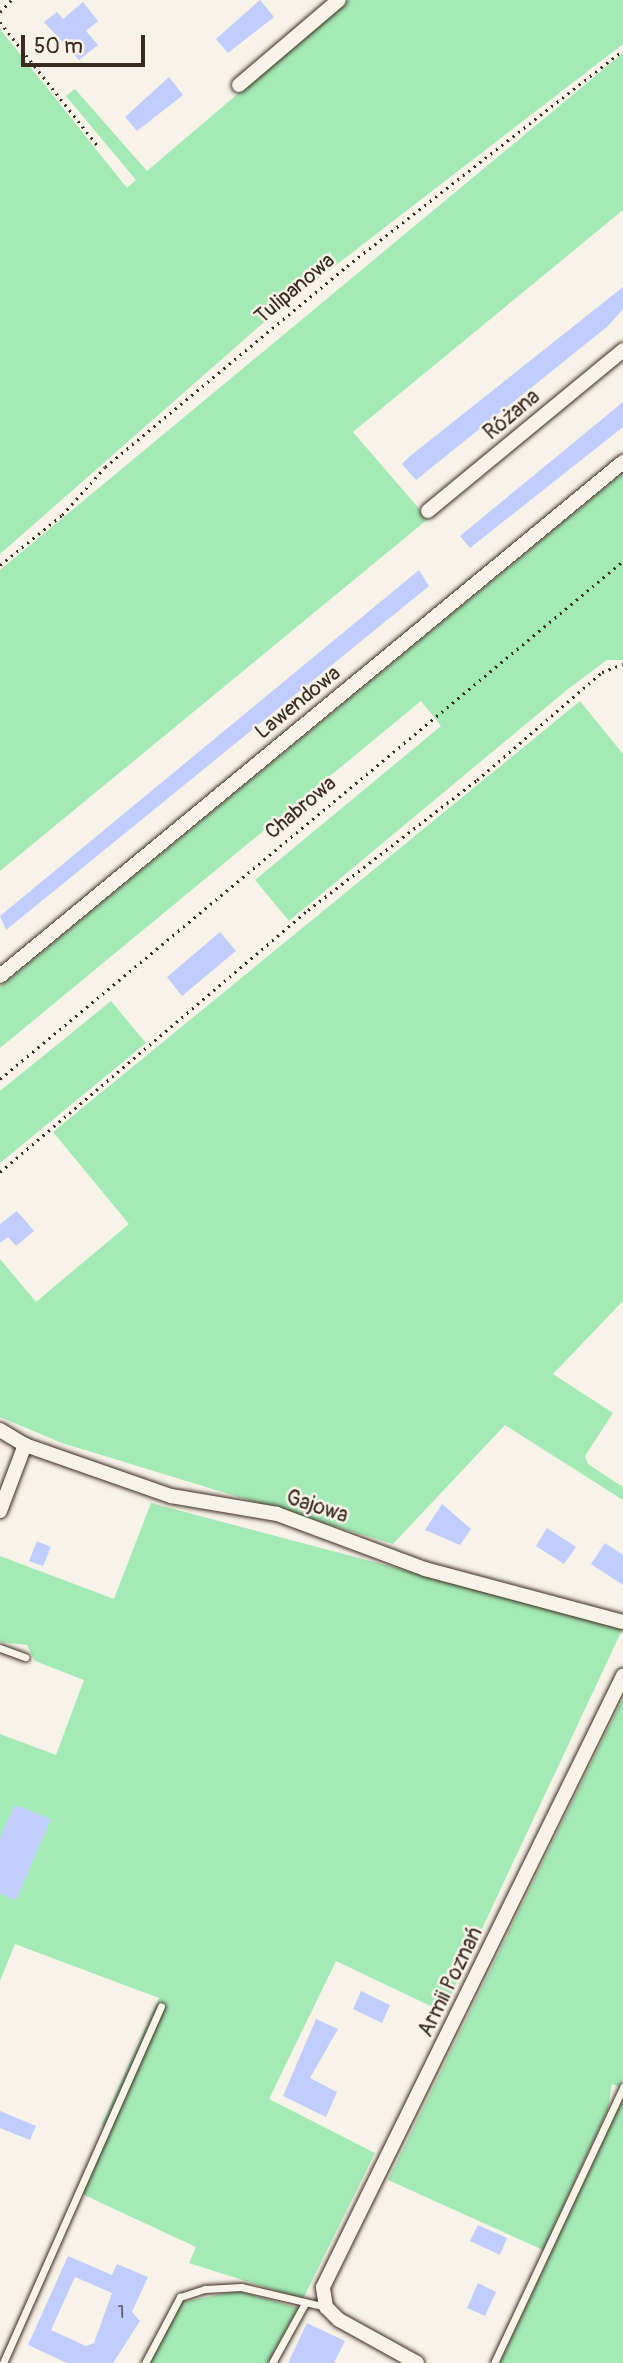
<!DOCTYPE html>
<html>
<head>
<meta charset="utf-8">
<style>
  body { margin:0 }
  #map { position:relative; width:623px; height:2363px; overflow:hidden; background:#f7f3e8; font-family:Pangolin,sans-serif }
  div>[style] { position:absolute }
  .green>* { inset:0; background:#a4eab6 }
  .building>* { inset:0; background:#c1cdfe }
  .path>* { height:2.5px; margin-top:-1.25px; transform-origin:0; background:repeating-linear-gradient(90deg,#3b2a1e 0 2px,transparent 0 7px) }
  .roads { filter:drop-shadow(0 0 2px #3b2a1e) drop-shadow(0 0 2px #3b2a1e) }
  .lane>* { height:7px; margin:-3.5px; padding:0 3.5px; transform-origin:3.5px; border-radius:3.5px; background:#f7f3e8 }
  .street>* { height:14px; margin:-7px; padding:0 7px; transform-origin:7px; border-radius:7px; background:#f7f3e8 }
  span { translate:-50% -50%; white-space:nowrap; text-align:center; line-height:1.15; -webkit-text-stroke:5px #f7f3e8; paint-order:stroke }
  .number-label { font-size:18px; color:#5c5356 }
  .number-label span { -webkit-text-stroke-width:0 }
  .street-label { font-size:21px; color:#3b2a1e }
  .scale { position:absolute; left:21px; top:35px; width:124px; height:32px; box-sizing:border-box; border:4px solid #3b2a1e; border-top:0; padding-left:9px; font-size:21px; line-height:24px; white-space:nowrap; color:#3b2a1e; -webkit-text-stroke:5px #f7f3e8; paint-order:stroke }
</style>
</head>
<body>
<div id="map">
  <div class="green">
    <div style="clip-path:polygon(348px 0,623px 0,623px 44px,279px 309px,0 554px,0 29px,127px 188px,136px 180px,66px 96px,75px 89px,147px 171px)"></div>
    <div style="clip-path:polygon(623px 53px,623px 210px,353px 432px,428px 519px,0 871px,0 570px)"></div>
    <div style="clip-path:polygon(623px 473px,623px 660px,607px 660px,568px 689px,289px 921px,255px 880px,441px 726px,421px 701px,0 1048px,0 987px)"></div>
    <div style="clip-path:polygon(580px 701px,623px 754px,623px 1301px,553px 1374px,613px 1413px,585px 1456px,588px 1464px,623px 1487px,623px 1500px,505px 1425px,393px 1544px,62px 1443px,0 1417px,0 1259px,36px 1302px,129px 1224px,53px 1132px)"></div>
    <div style="clip-path:polygon(111px 1001px,146px 1043px,0 1163px,0 1091px)"></div>
    <div style="clip-path:polygon(151px 1503px,623px 1628px,443px 2012px,336px 1961px,269px 2099px,375px 2153px,303px 2299px,189px 2263px,196px 2247px,82px 2194px,105px 2142px,102px 2124px,159px 1998px,15px 1944px,0 1981px,0 1734px,56px 1755px,84px 1680px,35px 1661px,27px 1645px,0 1642px,0 1556px,114px 1599px)"></div>
    <div style="clip-path:polygon(623px 1698px,623px 2079px,619px 2087px,612px 2084px,608px 2109px,543px 2250px,388px 2180px)"></div>
    <div style="clip-path:polygon(623px 2098px,623px 2363px,500px 2363px)"></div>
    <div style="clip-path:polygon(238px 2291px,298px 2308px,268px 2363px,150px 2363px,182px 2302px)"></div>
  </div>
  <div class="building">
    <div style="clip-path:polygon(260px 0,274px 17px,228px 53px,216px 39px)"></div>
    <div style="clip-path:polygon(83px 2px,98px 21px,86px 31px,98px 45px,79px 60px,44px 22px,57px 12px,63px 19px)"></div>
    <div style="clip-path:polygon(169px 77px,183px 95px,137px 131px,125px 117px)"></div>
    <div style="clip-path:polygon(623px 287px,623px 309px,608px 326px,416px 480px,402px 464px,409px 457px)"></div>
    <div style="clip-path:polygon(623px 402px,623px 427px,470px 548px,460px 536px)"></div>
    <div style="clip-path:polygon(419px 570px,429px 586px,6px 930px,0 916px)"></div>
    <div style="clip-path:polygon(220px 932px,236px 951px,182px 996px,167px 977px)"></div>
    <div style="clip-path:polygon(17px 1211px,34px 1231px,16px 1246px,8px 1237px,0 1243px,0 1224px)"></div>
    <div style="clip-path:polygon(442px 1504px,471px 1529px,460px 1545px,425px 1530px)"></div>
    <div style="clip-path:polygon(547px 1528px,576px 1547px,564px 1564px,536px 1546px)"></div>
    <div style="clip-path:polygon(37px 1541px,51px 1547px,43px 1566px,29px 1561px)"></div>
    <div style="clip-path:polygon(605px 1543px,623px 1555px,623px 1585px,591px 1564px)"></div>
    <div style="clip-path:polygon(15px 1805px,51px 1819px,16px 1900px,0 1894px,0 1837px)"></div>
    <div style="clip-path:polygon(361px 1991px,390px 2005px,382px 2023px,353px 2009px)"></div>
    <div style="clip-path:polygon(316px 2019px,338px 2029px,310px 2078px,337px 2092px,326px 2117px,283px 2096px)"></div>
    <div style="clip-path:polygon(0 2111px,36px 2126px,30px 2140px,0 2128px)"></div>
    <div style="clip-path:polygon(478px 2225px,507px 2238px,500px 2255px,470px 2241px)"></div>
    <div style="clip-path:polygon(evenodd,68px 2256px,112px 2275px,117px 2264px,148px 2277px,132px 2312px,140px 2321px,113px 2363px,67px 2363px,28px 2345px,68px 2256px,75px 2277px,112px 2293px,94px 2343px,86px 2346px,51px 2330px,75px 2277px)"></div>
    <div style="clip-path:polygon(478px 2283px,496px 2292px,485px 2316px,467px 2308px)"></div>
    <div style="clip-path:polygon(307px 2323px,345px 2341px,334px 2363px,288px 2363px)"></div>
  </div>
  <div class="path">
    <div style="left:0;top:12px;width:16px;rotate:-47deg"></div>
    <div style="left:0;top:22px;width:158px;rotate:51.7deg"></div>
    <div style="left:0;top:565px;width:80px;rotate:-38.9deg"></div>
    <div style="left:62px;top:515px;width:64px;rotate:-48.1deg"></div>
    <div style="left:105px;top:467px;width:315px;rotate:-39.7deg"></div>
    <div style="left:347px;top:266px;width:350px;rotate:-38deg"></div>
    <div style="left:0;top:1079px;width:810px;rotate:-39.74deg"></div>
    <div style="left:0;top:1172px;width:404px;rotate:-40.4deg"></div>
    <div style="left:308px;top:910px;width:213px;rotate:-37.6deg"></div>
    <div style="left:477px;top:780px;width:165px;rotate:-40.8deg"></div>
    <div style="left:602px;top:672px;width:22px;rotate:-21deg"></div>
  </div>
  <div class="roads">
    <div class="lane">
      <div style="left:0;top:1648px;width:27px;rotate:20deg"></div>
      <div style="left:3px;top:2363px;width:390px;rotate:-66.1deg"></div>
      <div style="left:145px;top:2363px;width:75px;rotate:-62.1deg"></div>
      <div style="left:180px;top:2297px;width:26px;rotate:-18deg"></div>
      <div style="left:205px;top:2289px;width:36px;rotate:-3deg"></div>
      <div style="left:241px;top:2287px;width:87px;rotate:13.2deg"></div>
      <div style="left:272px;top:2363px;width:66px;rotate:-61.1deg"></div>
      <div style="left:494px;top:2363px;width:305px;rotate:-64.9deg"></div>
    </div>
    <div class="street">
      <div style="left:239px;top:85px;width:131px;rotate:-40.4deg"></div>
      <div style="left:428px;top:511px;width:253px;rotate:-39.5deg"></div>
      <div style="left:0;top:976px;width:808px;rotate:-39.52deg"></div>
      <div style="left:0;top:1430px;width:29px;rotate:31deg"></div>
      <div style="left:25px;top:1445px;width:155px;rotate:19.3deg"></div>
      <div style="left:171px;top:1496px;width:108px;rotate:9.6deg"></div>
      <div style="left:277px;top:1514px;width:158px;rotate:20.4deg"></div>
      <div style="left:425px;top:1569px;width:205px;rotate:15deg"></div>
      <div style="left:0;top:1511px;width:71px;rotate:-69.3deg"></div>
      <div style="left:417px;top:2363px;width:89px;rotate:-151.1deg"></div>
      <div style="left:339px;top:2320px;width:18px;rotate:-135deg"></div>
      <div style="left:326px;top:2307px;width:20px;rotate:-99deg"></div>
      <div style="left:323px;top:2287px;width:681px;rotate:-63.85deg"></div>
    </div>
  </div>
  <div class="number-label">
    <span style="left:121px;top:2313px">1</span>
  </div>
  <div class="street-label">
    <span style="left:295px;top:289px;rotate:-40deg">Tulipanowa</span>
    <span style="left:512px;top:415px;rotate:-40deg">Różana</span>
    <span style="left:298px;top:703px;rotate:-39deg">Lawendowa</span>
    <span style="left:301px;top:808px;rotate:-40deg">Chabrowa</span>
    <span style="left:317px;top:1507px;rotate:18deg">Gajowa</span>
    <span style="left:451px;top:1982px;rotate:-64deg">Armii Poznań</span>
  </div>
  <div class="scale">50 m</div>
</div>
</body>
</html>
